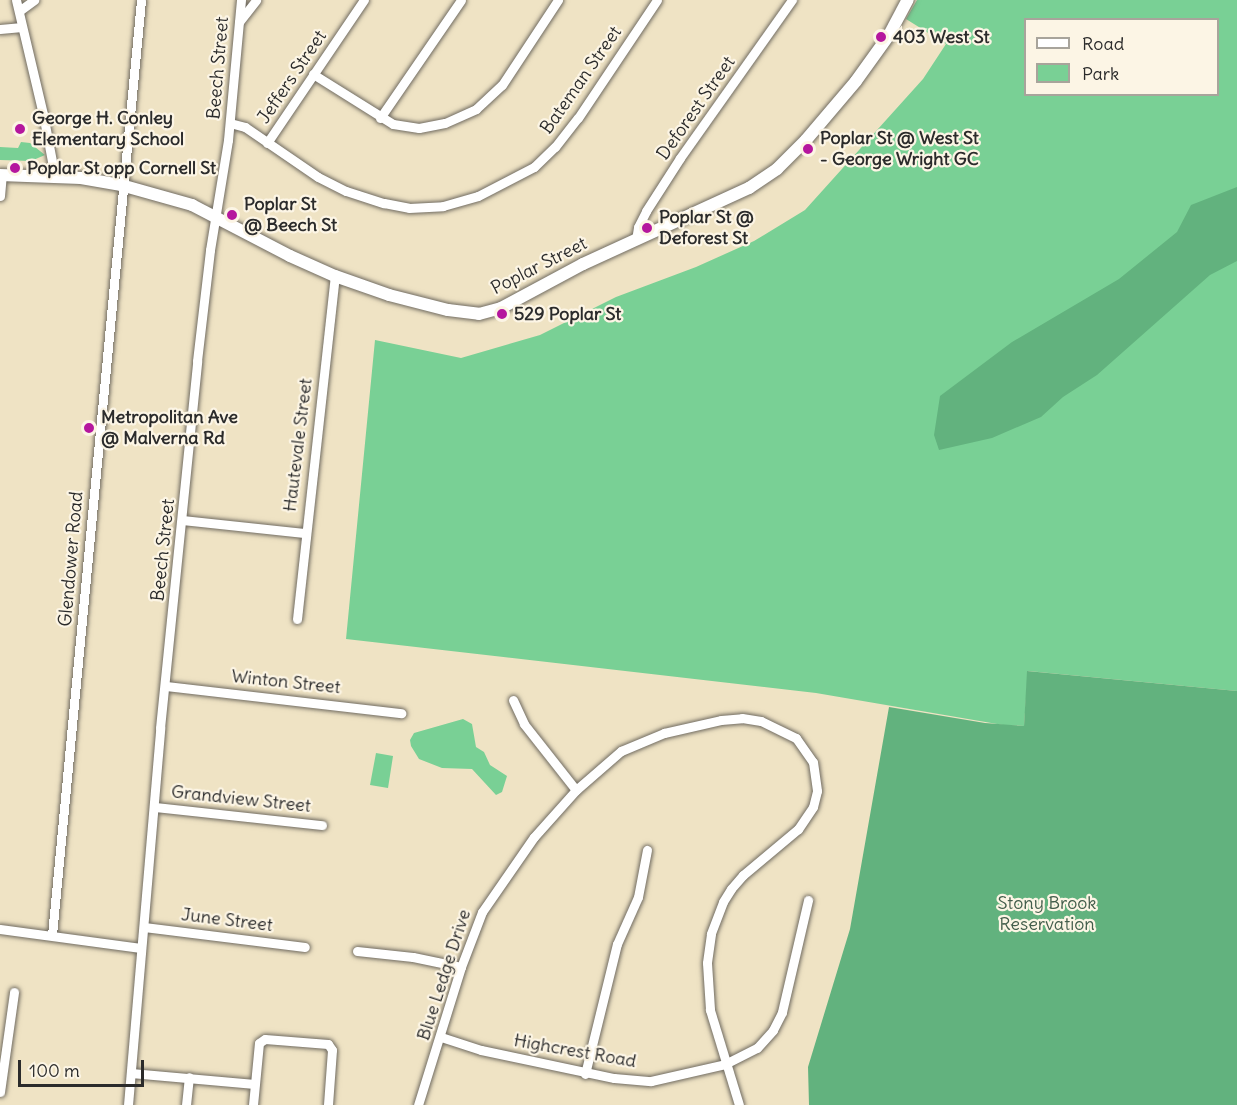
<!DOCTYPE html>
<html>
<head>
<meta charset="utf-8">
<style>
  body { margin:0 }
  #map { position:relative; width:1237px; height:1105px; overflow:hidden; background:#efe3c4; font-family:Delius,sans-serif }
  div>[style] { position:absolute }
  .green>* { inset:0; background:#79d095 }
  .forest>* { inset:0; background:#62b27e }
  .roads { filter:drop-shadow(0 0 2px #706b61) drop-shadow(0 0 2px #706b61) }
  .minor>* { height:9px; margin:-4.5px; padding:0 4.5px; transform-origin:4.5px; border-radius:4.5px; background:#fff }
  .tertiary>* { height:12px; margin:-6px; padding:0 6px; transform-origin:6px; border-radius:6px; background:#fff }
  .dots>* { width:16px; height:16px; translate:-50% -50%; box-sizing:border-box; border:3px solid #fcf5e5; border-radius:50% }
  span { translate:-50% -50%; white-space:nowrap; text-align:center; line-height:1.15; -webkit-text-stroke:4.5px #fcf5e5; paint-order:stroke }
  .poi-label { font-size:18px; color:#2b2b2b; font-weight:700 }
  .left { translate:0 -50%; text-align:left }
  .street-label { font-size:18px; color:#2b2b2b }
  .park-label { font-size:18px; color:#425d4b }
  .legend { position:absolute; left:1024px; top:18px; width:195px; height:78px; box-sizing:border-box; background:#fcf5e5; border:2px solid #a8a49b; margin:0; padding:8px 10px; list-style:none; font-size:18px; color:#2b2b2b }
  .legend li { display:flex; align-items:center; gap:12px; height:30px }
  .legend b { width:30px; border:2px solid #a8a49b }
  .scale { position:absolute; left:18px; top:1060px; width:126px; height:27px; box-sizing:border-box; border:3px solid #2b2b2b; border-top:0; padding-left:8px; font-size:18px; line-height:21px; white-space:nowrap; color:#2b2b2b; -webkit-text-stroke:4px #fcf5e5; paint-order:stroke }
</style>
</head>
<body>
<div id="map">
  <div class="green">
    <div style="clip-path:polygon(evenodd,917px 0,1237px 0,1237px 691px,1028px 671px,1024px 726px,1003px 725px,816px 693px,346px 639px,375px 340px,461px 358px,540px 335px,616px 297px,696px 267px,754px 241px,805px 210px,923px 79px,946px 44px,906px 19px,917px 0,1026px 20px,1218px 20px,1218px 94px,1026px 94px,1026px 20px)"></div>
    <div style="clip-path:polygon(21px 142px,30px 143px,45px 155px,31px 161px,0 160px,0 147px,18px 148px)"></div>
    <div style="clip-path:polygon(463px 719px,472px 724px,476px 747px,484px 752px,490px 765px,507px 776px,502px 792px,496px 795px,472px 769px,442px 768px,419px 759px,411px 746px,410px 740px,414px 733px)"></div>
    <div style="clip-path:polygon(376px 753px,393px 756px,388px 788px,370px 785px)"></div>
  </div>
  <div class="forest">
    <div style="clip-path:polygon(1237px 187px,1237px 261px,1210px 275px,1097px 375px,1063px 397px,1041px 417px,992px 438px,939px 450px,934px 435px,940px 396px,1012px 342px,1119px 279px,1177px 232px,1191px 205px)"></div>
    <div style="clip-path:polygon(1027px 671px,1237px 691px,1237px 1105px,809px 1105px,808px 1067px,850px 929px,889px 707px,985px 723px,1024px 726px)"></div>
  </div>
  <div class="roads">
    <div class="minor">
      <div style="left:16px;top:0;width:117px;rotate:76.7deg"></div>
      <div style="left:43px;top:114px;width:64px;rotate:79.2deg"></div>
      <div style="left:19px;top:11px;width:19px;rotate:-36deg"></div>
      <div style="left:239px;top:22px;width:28px;rotate:-52deg"></div>
      <div style="left:0;top:29px;width:22px;rotate:-5deg"></div>
      <div style="left:313px;top:74px;width:94px;rotate:32deg"></div>
      <div style="left:393px;top:124px;width:26px;rotate:9deg"></div>
      <div style="left:419px;top:128px;width:26px;rotate:-11deg"></div>
      <div style="left:445px;top:123px;width:34px;rotate:-24deg"></div>
      <div style="left:476px;top:109px;width:35px;rotate:-43deg"></div>
      <div style="left:502px;top:85px;width:102px;rotate:-56.6deg"></div>
      <div style="left:380px;top:118px;width:143px;rotate:-55.5deg"></div>
      <div style="left:230px;top:123px;width:16px;rotate:15deg"></div>
      <div style="left:245px;top:127px;width:88px;rotate:34.4deg"></div>
      <div style="left:318px;top:177px;width:31px;rotate:27deg"></div>
      <div style="left:346px;top:191px;width:40px;rotate:18deg"></div>
      <div style="left:384px;top:203px;width:25px;rotate:11deg"></div>
      <div style="left:409px;top:208px;width:34px;rotate:-3deg"></div>
      <div style="left:443px;top:206px;width:36px;rotate:-16deg"></div>
      <div style="left:478px;top:196px;width:63px;rotate:-27.4deg"></div>
      <div style="left:534px;top:167px;width:29px;rotate:-44deg"></div>
      <div style="left:555px;top:147px;width:37px;rotate:-52deg"></div>
      <div style="left:578px;top:118px;width:142px;rotate:-56.2deg"></div>
      <div style="left:267px;top:143px;width:173px;rotate:-55.9deg"></div>
      <div style="left:0;top:196px;width:21px;rotate:-85deg"></div>
      <div style="left:636px;top:240px;width:13px;rotate:-81deg"></div>
      <div style="left:638px;top:227px;width:18px;rotate:-63deg"></div>
      <div style="left:646px;top:211px;width:63px;rotate:-57.3deg"></div>
      <div style="left:680px;top:158px;width:194px;rotate:-54.7deg"></div>
      <div style="left:182px;top:520px;width:123px;rotate:6.1deg"></div>
      <div style="left:297px;top:619px;width:345px;rotate:-83.7deg"></div>
      <div style="left:166px;top:686px;width:237px;rotate:6.6deg"></div>
      <div style="left:513px;top:700px;width:26px;rotate:65deg"></div>
      <div style="left:524px;top:724px;width:84px;rotate:51.8deg"></div>
      <div style="left:155px;top:807px;width:168px;rotate:6.2deg"></div>
      <div style="left:144px;top:927px;width:162px;rotate:7.1deg"></div>
      <div style="left:0;top:929px;width:142px;rotate:7.7deg"></div>
      <div style="left:52px;top:935px;width:939px;rotate:-84.56deg"></div>
      <div style="left:357px;top:951px;width:56px;rotate:6.1deg"></div>
      <div style="left:413px;top:957px;width:49px;rotate:11.8deg"></div>
      <div style="left:441px;top:1037px;width:42px;rotate:18deg"></div>
      <div style="left:481px;top:1050px;width:136px;rotate:11.9deg"></div>
      <div style="left:614px;top:1078px;width:37px;rotate:5deg"></div>
      <div style="left:651px;top:1081px;width:76px;rotate:-12.9deg"></div>
      <div style="left:725px;top:1064px;width:36px;rotate:-27deg"></div>
      <div style="left:757px;top:1048px;width:24px;rotate:-48deg"></div>
      <div style="left:773px;top:1030px;width:20px;rotate:-63deg"></div>
      <div style="left:782px;top:1012px;width:115px;rotate:-76.9deg"></div>
      <div style="left:131px;top:1073px;width:124px;rotate:5.1deg"></div>
      <div style="left:585px;top:1074px;width:134px;rotate:-76.2deg"></div>
      <div style="left:617px;top:944px;width:51px;rotate:-65.9deg"></div>
      <div style="left:638px;top:897px;width:48px;rotate:-79.2deg"></div>
      <div style="left:0;top:1092px;width:101px;rotate:-82deg"></div>
      <div style="left:128px;top:1105px;width:378px;rotate:-85.1deg"></div>
      <div style="left:160px;top:728px;width:369px;rotate:-84.2deg"></div>
      <div style="left:197px;top:361px;width:112px;rotate:-83.3deg"></div>
      <div style="left:210px;top:250px;width:111px;rotate:-80.7deg"></div>
      <div style="left:228px;top:140px;width:141px;rotate:-84.7deg"></div>
      <div style="left:186px;top:1105px;width:28px;rotate:-84deg"></div>
      <div style="left:253px;top:1105px;width:62px;rotate:-84.5deg"></div>
      <div style="left:259px;top:1043px;width:7px;rotate:-34deg"></div>
      <div style="left:265px;top:1039px;width:63px;rotate:4.5deg"></div>
      <div style="left:328px;top:1044px;width:7px;rotate:56deg"></div>
      <div style="left:332px;top:1050px;width:55px;rotate:94.2deg"></div>
      <div style="left:418px;top:1105px;width:145px;rotate:-72.7deg"></div>
      <div style="left:461px;top:967px;width:59px;rotate:-69.1deg"></div>
      <div style="left:482px;top:912px;width:91px;rotate:-55.3deg"></div>
      <div style="left:534px;top:837px;width:63px;rotate:-48.2deg"></div>
      <div style="left:576px;top:790px;width:60px;rotate:-40.9deg"></div>
      <div style="left:621px;top:751px;width:47px;rotate:-22.7deg"></div>
      <div style="left:664px;top:733px;width:58px;rotate:-12.8deg"></div>
      <div style="left:721px;top:720px;width:21px;rotate:-5deg"></div>
      <div style="left:742px;top:718px;width:19px;rotate:9deg"></div>
      <div style="left:761px;top:721px;width:39px;rotate:26deg"></div>
      <div style="left:796px;top:738px;width:29px;rotate:55deg"></div>
      <div style="left:813px;top:762px;width:29px;rotate:82deg"></div>
      <div style="left:817px;top:791px;width:16px;rotate:104deg"></div>
      <div style="left:813px;top:807px;width:27px;rotate:124deg"></div>
      <div style="left:798px;top:829px;width:72px;rotate:140.1deg"></div>
      <div style="left:743px;top:875px;width:18px;rotate:131deg"></div>
      <div style="left:731px;top:889px;width:15px;rotate:122deg"></div>
      <div style="left:723px;top:902px;width:34px;rotate:111deg"></div>
      <div style="left:711px;top:934px;width:29px;rotate:98deg"></div>
      <div style="left:707px;top:963px;width:47px;rotate:86.3deg"></div>
      <div style="left:710px;top:1010px;width:99px;rotate:73deg"></div>
    </div>
    <div class="tertiary">
      <div style="left:0;top:175px;width:81px;rotate:2.1deg"></div>
      <div style="left:81px;top:178px;width:41px;rotate:9.9deg"></div>
      <div style="left:121px;top:185px;width:74px;rotate:15.7deg"></div>
      <div style="left:192px;top:205px;width:110px;rotate:27.5deg"></div>
      <div style="left:290px;top:256px;width:49px;rotate:24deg"></div>
      <div style="left:335px;top:276px;width:57px;rotate:19.4deg"></div>
      <div style="left:389px;top:295px;width:61px;rotate:14.3deg"></div>
      <div style="left:448px;top:310px;width:31px;rotate:7deg"></div>
      <div style="left:479px;top:314px;width:23px;rotate:-15deg"></div>
      <div style="left:501px;top:308px;width:93px;rotate:-28.2deg"></div>
      <div style="left:583px;top:264px;width:183px;rotate:-24.6deg"></div>
      <div style="left:749px;top:188px;width:34px;rotate:-34deg"></div>
      <div style="left:777px;top:169px;width:41px;rotate:-45deg"></div>
      <div style="left:806px;top:140px;width:77px;rotate:-49.7deg"></div>
      <div style="left:856px;top:81px;width:57px;rotate:-54.3deg"></div>
      <div style="left:889px;top:35px;width:40px;rotate:-62deg"></div>
    </div>
  </div>
  <div class="dots">
    <div style="left:881px;top:37px;background:#b5179e"></div>
    <div style="left:20px;top:129px;background:#b5179e"></div>
    <div style="left:808px;top:149px;background:#b5179e"></div>
    <div style="left:15px;top:168px;background:#b5179e"></div>
    <div style="left:232px;top:215px;background:#b5179e"></div>
    <div style="left:647px;top:228px;background:#b5179e"></div>
    <div style="left:502px;top:314px;background:#b5179e"></div>
    <div style="left:89px;top:428px;background:#b5179e"></div>
  </div>
  <div class="poi-label">
    <span class="left" style="left:893px;top:37px">403 West St</span>
    <span class="left" style="left:32px;top:129px">George H. Conley<br>Elementary School</span>
    <span class="left" style="left:820px;top:149px">Poplar St @ West St<br>- George Wright GC</span>
    <span class="left" style="left:27px;top:168px">Poplar St opp Cornell St</span>
    <span class="left" style="left:244px;top:215px">Poplar St<br>@ Beech St</span>
    <span class="left" style="left:659px;top:228px">Poplar St @<br>Deforest St</span>
    <span class="left" style="left:514px;top:314px">529 Poplar St</span>
    <span class="left" style="left:101px;top:428px">Metropolitan Ave<br>@ Malverna Rd</span>
  </div>
  <div class="street-label">
    <span style="left:218px;top:68px;rotate:-85deg">Beech Street</span>
    <span style="left:292px;top:77px;rotate:-56deg">Jeffers Street</span>
    <span style="left:581px;top:80px;rotate:-55deg">Bateman Street</span>
    <span style="left:696px;top:108px;rotate:-55deg">Deforest Street</span>
    <span style="left:539px;top:266px;rotate:-27deg">Poplar Street</span>
    <span style="left:298px;top:445px;rotate:-83deg">Hautevale Street</span>
    <span style="left:163px;top:550px;rotate:-84deg">Beech Street</span>
    <span style="left:71px;top:559px;rotate:-85deg">Glendower Road</span>
    <span style="left:286px;top:682px;rotate:6deg">Winton Street</span>
    <span style="left:241px;top:799px;rotate:6deg">Grandview Street</span>
    <span style="left:227px;top:920px;rotate:7deg">June Street</span>
    <span style="left:444px;top:975px;rotate:-72deg">Blue Ledge Drive</span>
    <span style="left:575px;top:1051px;rotate:10deg">Highcrest Road</span>
  </div>
  <div class="park-label">
    <span style="left:1047px;top:914px">Stony Brook<br>Reservation</span>
  </div>
  <ul class="legend">
  <li><b style="height:8px;background:#fff"></b>Road</li>
  <li><b style="height:16px;background:#79d095"></b>Park</li>
  </ul>
  <div class="scale">100 m</div>
</div>
</body>
</html>
